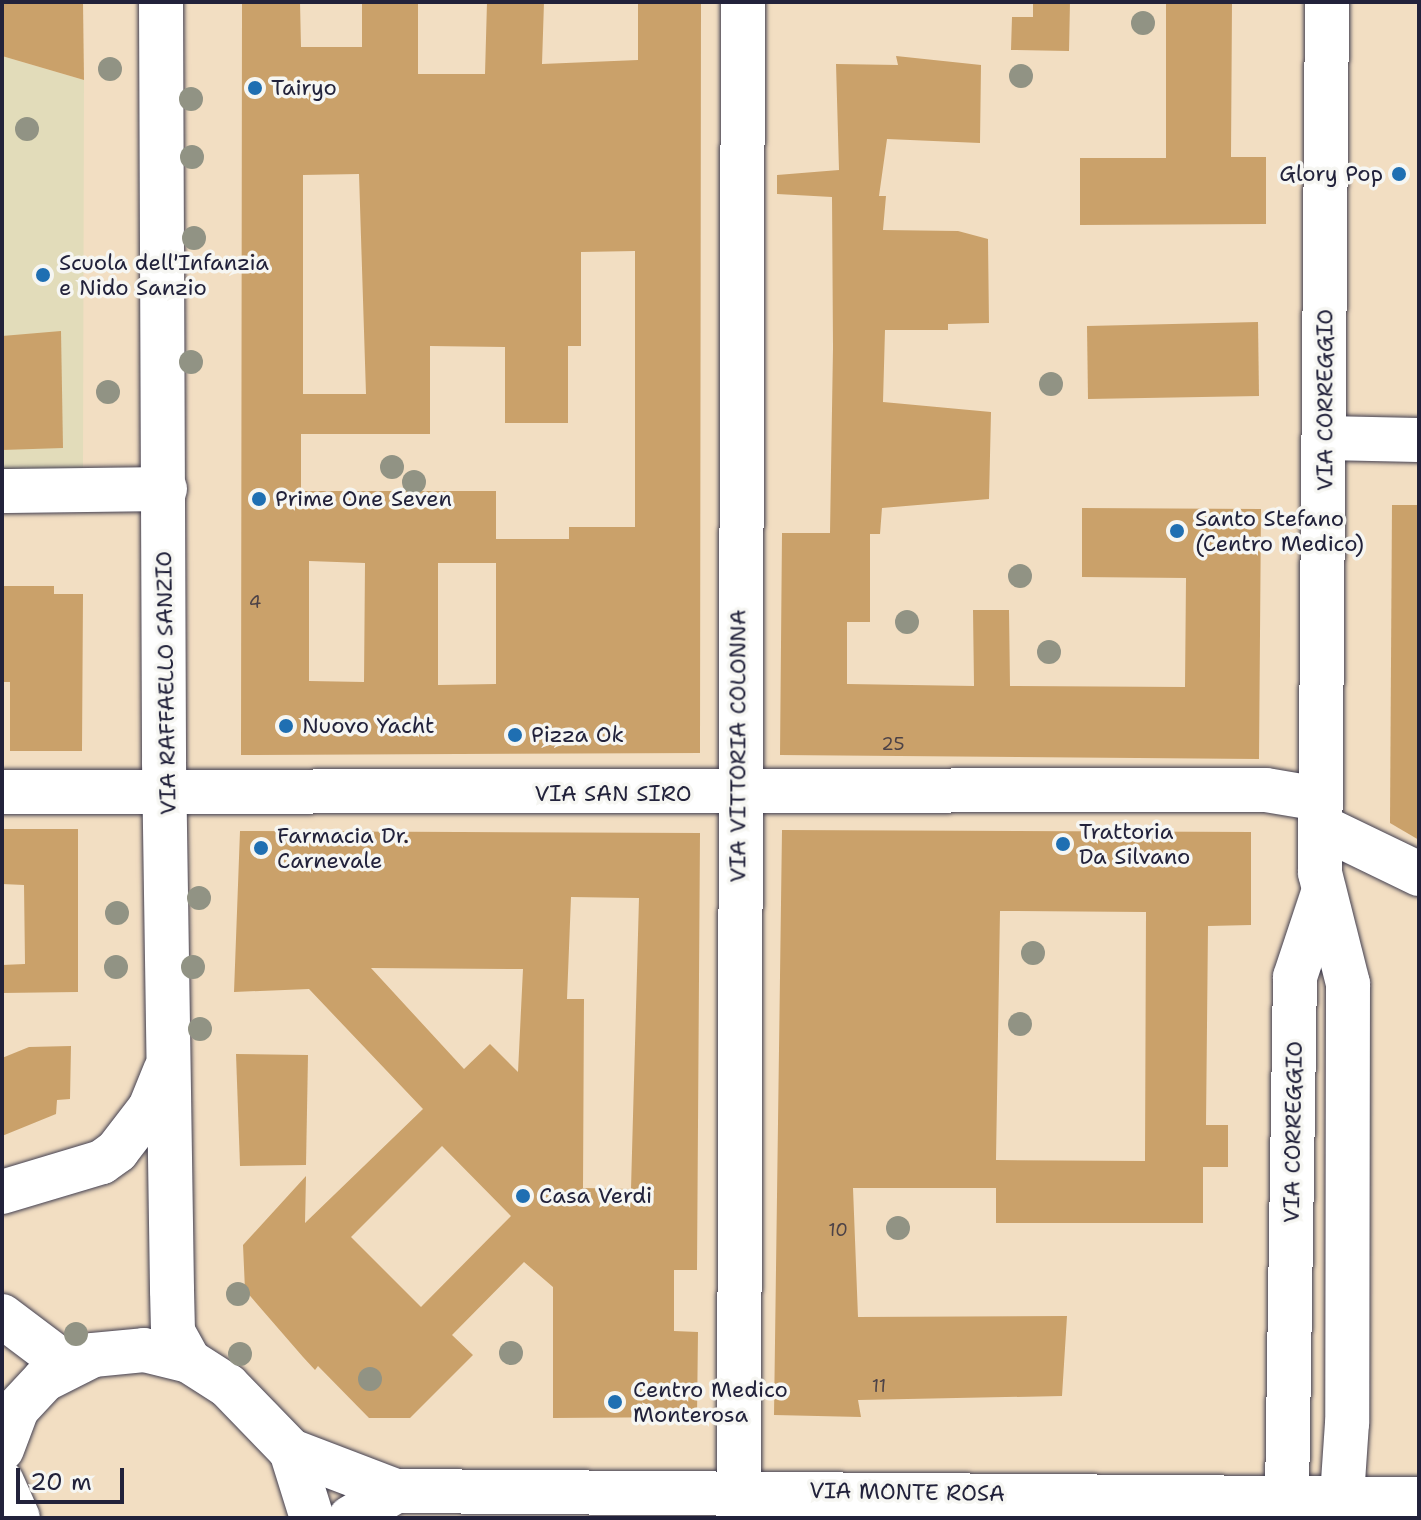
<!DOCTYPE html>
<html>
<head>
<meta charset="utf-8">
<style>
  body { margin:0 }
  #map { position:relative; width:1421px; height:1520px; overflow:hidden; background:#f2dec2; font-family:"Shantell Sans",sans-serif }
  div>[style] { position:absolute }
  .built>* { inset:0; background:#e2dcba }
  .building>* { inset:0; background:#caa16a }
  .roads { filter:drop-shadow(0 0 2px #413e4f) drop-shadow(0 0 2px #413e4f) }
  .minor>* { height:44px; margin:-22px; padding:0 22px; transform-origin:22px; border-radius:22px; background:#fff }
  .major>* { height:44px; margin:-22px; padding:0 22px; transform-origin:22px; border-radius:22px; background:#fff }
  .trees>* { width:24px; height:24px; margin:-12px; border-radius:50%; background:#919384 }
  .dots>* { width:22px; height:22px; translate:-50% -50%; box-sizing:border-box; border:4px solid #f6f6f2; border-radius:50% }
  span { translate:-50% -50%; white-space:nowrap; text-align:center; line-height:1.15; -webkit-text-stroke:7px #f6f6f2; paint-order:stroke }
  .number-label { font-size:18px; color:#4c4247 }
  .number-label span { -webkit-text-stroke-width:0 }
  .poi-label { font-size:22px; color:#22223b }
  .left { translate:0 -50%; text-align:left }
  .right { translate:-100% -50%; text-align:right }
  .street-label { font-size:22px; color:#22223b }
  .frame { position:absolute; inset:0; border:4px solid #22223b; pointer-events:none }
  .scale { position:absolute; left:16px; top:1468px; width:108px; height:36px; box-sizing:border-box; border:4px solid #22223b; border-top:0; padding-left:10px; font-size:24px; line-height:28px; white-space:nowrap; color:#22223b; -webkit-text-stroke:6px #f6f6f2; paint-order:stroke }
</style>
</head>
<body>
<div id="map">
  <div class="built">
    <div style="clip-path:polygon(2px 56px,84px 80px,83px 470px,2px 472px)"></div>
  </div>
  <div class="building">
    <div style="clip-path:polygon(2px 2px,83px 2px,84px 80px,2px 56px)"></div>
    <div style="clip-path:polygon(evenodd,242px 2px,300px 2px,301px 47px,362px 47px,362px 2px,418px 2px,418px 74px,485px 74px,487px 2px,544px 2px,542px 64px,638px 60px,638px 2px,701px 2px,700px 753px,241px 755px,242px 2px,359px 174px,366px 394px,303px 394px,303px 175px,359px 174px,242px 2px,635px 251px,635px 527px,569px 527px,569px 539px,496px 539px,496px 684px,438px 685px,438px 563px,496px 563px,496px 491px,301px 491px,301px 434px,430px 434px,430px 346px,505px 347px,505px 423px,568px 423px,568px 346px,581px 346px,581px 252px,635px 251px,242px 2px,309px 561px,365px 563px,364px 682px,309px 681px,309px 561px)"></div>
    <div style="clip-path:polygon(1033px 2px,1070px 2px,1069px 51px,1011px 50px,1012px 17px,1033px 17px)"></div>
    <div style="clip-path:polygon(1166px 2px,1232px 2px,1231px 157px,1266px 157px,1266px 224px,1080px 225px,1080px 158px,1166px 158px)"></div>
    <div style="clip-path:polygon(896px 56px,981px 65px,980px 143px,887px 139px,879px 196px,886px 196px,883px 230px,958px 231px,988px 239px,989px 323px,948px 324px,948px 330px,885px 330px,883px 402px,991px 412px,989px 499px,882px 508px,880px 534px,870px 534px,870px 622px,847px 622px,847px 684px,974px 686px,973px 610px,1009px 610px,1010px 686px,1185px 687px,1186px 578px,1082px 577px,1082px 508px,1261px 509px,1259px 759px,780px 755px,782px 533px,830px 533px,833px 348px,832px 197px,777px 194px,777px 175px,839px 170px,836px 64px,898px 65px)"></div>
    <div style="clip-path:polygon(1258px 322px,1259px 396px,1088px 399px,1087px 326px)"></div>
    <div style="clip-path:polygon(61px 331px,63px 448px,2px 450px,2px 336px)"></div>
    <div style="clip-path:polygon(1392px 505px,1419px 505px,1419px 840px,1390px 823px)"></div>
    <div style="clip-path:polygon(2px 586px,54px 586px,54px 594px,83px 594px,82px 751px,10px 751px,10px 682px,2px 682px)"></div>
    <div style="clip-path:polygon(2px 829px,78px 829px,78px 992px,2px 993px,2px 965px,25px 964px,24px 885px,2px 884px)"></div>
    <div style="clip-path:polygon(evenodd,782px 830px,1251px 832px,1251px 925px,1208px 926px,1206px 1125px,1228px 1125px,1228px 1167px,1203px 1167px,1203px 1223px,996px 1223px,996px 1188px,853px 1188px,858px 1317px,1067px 1316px,1062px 1396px,858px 1400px,861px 1417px,774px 1415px,782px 830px,1000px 911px,1146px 912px,1145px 1161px,996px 1160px,1000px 911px)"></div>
    <div style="clip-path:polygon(evenodd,240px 831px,700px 833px,697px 1270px,674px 1270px,674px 1331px,698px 1332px,697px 1417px,553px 1418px,553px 1287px,524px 1262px,452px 1335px,473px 1355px,410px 1418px,369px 1418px,318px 1366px,315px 1370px,303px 1357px,245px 1290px,243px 1245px,306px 1176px,305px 1223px,423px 1109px,309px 989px,234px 992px,240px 831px,571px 897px,639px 898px,631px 1189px,583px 1188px,584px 999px,567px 999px,571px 897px,240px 831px,371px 968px,523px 969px,518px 1072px,490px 1044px,464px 1069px,371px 968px,240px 831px,442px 1146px,511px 1216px,421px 1307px,351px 1237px,442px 1146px)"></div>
    <div style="clip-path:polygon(71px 1046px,70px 1099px,57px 1100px,56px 1114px,2px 1136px,2px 1058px,29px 1047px)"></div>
    <div style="clip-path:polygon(236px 1054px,308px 1055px,306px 1165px,240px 1166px)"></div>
  </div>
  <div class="roads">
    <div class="minor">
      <div style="left:161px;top:2px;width:760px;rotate:89.77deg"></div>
      <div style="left:164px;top:762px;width:528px;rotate:89.13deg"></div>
      <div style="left:172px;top:1290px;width:42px;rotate:88.6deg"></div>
      <div style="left:173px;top:1332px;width:33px;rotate:61deg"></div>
      <div style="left:1327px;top:2px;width:871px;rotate:90.46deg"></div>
      <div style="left:1320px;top:873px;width:114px;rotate:75.8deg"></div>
      <div style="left:1348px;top:984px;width:439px;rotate:90.1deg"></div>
      <div style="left:1347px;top:1423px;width:73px;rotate:93.9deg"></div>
      <div style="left:1325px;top:438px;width:94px;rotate:1.2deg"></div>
      <div style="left:2px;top:491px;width:163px;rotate:-0.7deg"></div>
      <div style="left:2px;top:792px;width:1264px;rotate:-0.09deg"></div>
      <div style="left:1266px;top:790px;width:55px;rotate:9.5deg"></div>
      <div style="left:1324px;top:828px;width:106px;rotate:25.8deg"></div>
      <div style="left:2px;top:1192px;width:104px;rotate:-16.7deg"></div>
      <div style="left:102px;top:1162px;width:19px;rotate:-36deg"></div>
      <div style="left:117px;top:1151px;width:54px;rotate:-52.5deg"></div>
      <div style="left:150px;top:1108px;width:40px;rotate:-68deg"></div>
      <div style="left:291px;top:1451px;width:112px;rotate:20.9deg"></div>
      <div style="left:396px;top:1491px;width:1023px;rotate:0.45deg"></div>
      <div style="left:739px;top:1491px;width:1489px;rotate:-89.85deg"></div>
      <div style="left:1287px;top:1496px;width:519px;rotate:-89.12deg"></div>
      <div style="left:1295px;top:977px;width:89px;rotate:-71.6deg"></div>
      <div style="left:350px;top:1518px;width:53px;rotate:-30.4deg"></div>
    </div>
    <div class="major">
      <div style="left:2px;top:1316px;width:81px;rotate:37deg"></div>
      <div style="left:2px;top:1449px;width:43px;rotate:-69.4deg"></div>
      <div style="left:17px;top:1409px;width:40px;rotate:-47deg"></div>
      <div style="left:44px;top:1380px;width:55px;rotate:-27deg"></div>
      <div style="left:93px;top:1355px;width:51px;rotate:-5.6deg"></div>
      <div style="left:144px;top:1350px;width:46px;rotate:13.7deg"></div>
      <div style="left:189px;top:1361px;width:46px;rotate:32.7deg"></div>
      <div style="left:228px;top:1386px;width:91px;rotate:45.9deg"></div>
      <div style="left:291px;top:1451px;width:70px;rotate:72.6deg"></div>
      <div style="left:2px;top:1482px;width:39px;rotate:66deg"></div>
    </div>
  </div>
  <div class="trees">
    <div style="left:1143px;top:23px"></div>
    <div style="left:110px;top:69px"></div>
    <div style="left:1021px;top:76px"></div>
    <div style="left:191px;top:99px"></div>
    <div style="left:27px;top:129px"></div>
    <div style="left:192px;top:157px"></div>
    <div style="left:194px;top:238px"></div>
    <div style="left:191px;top:362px"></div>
    <div style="left:1051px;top:384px"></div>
    <div style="left:108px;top:392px"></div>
    <div style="left:392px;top:467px"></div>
    <div style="left:414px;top:482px"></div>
    <div style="left:1020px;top:576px"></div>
    <div style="left:907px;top:622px"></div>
    <div style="left:1049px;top:652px"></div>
    <div style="left:199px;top:898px"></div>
    <div style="left:117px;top:913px"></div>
    <div style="left:1033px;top:953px"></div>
    <div style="left:116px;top:967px"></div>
    <div style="left:193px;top:967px"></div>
    <div style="left:1020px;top:1024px"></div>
    <div style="left:200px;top:1029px"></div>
    <div style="left:898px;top:1228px"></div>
    <div style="left:238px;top:1294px"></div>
    <div style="left:76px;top:1334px"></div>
    <div style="left:511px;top:1353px"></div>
    <div style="left:240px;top:1354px"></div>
    <div style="left:370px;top:1379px"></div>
  </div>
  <div class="dots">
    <div style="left:255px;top:88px;background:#1f6fb2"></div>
    <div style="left:1399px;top:174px;background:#1f6fb2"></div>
    <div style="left:43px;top:275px;background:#1f6fb2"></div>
    <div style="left:259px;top:499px;background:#1f6fb2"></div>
    <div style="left:1177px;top:531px;background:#1f6fb2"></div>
    <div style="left:286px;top:726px;background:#1f6fb2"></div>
    <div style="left:515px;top:735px;background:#1f6fb2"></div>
    <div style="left:1063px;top:844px;background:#1f6fb2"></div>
    <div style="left:261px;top:848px;background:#1f6fb2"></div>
    <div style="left:523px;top:1196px;background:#1f6fb2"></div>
    <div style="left:615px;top:1402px;background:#1f6fb2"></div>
  </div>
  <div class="number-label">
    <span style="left:255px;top:602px">4</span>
    <span style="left:893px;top:744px">25</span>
    <span style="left:838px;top:1230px">10</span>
    <span style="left:879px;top:1386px">11</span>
  </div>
  <div class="poi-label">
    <span class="left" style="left:271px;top:88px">Tairyo</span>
    <span class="right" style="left:1383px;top:174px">Glory Pop</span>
    <span class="left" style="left:59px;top:275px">Scuola dell'Infanzia<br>e Nido Sanzio</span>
    <span class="left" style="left:275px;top:499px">Prime One Seven</span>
    <span class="left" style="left:1195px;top:531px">Santo Stefano<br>(Centro Medico)</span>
    <span class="left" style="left:302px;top:726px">Nuovo Yacht</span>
    <span class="left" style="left:531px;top:735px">Pizza Ok</span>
    <span class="left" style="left:1079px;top:844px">Trattoria<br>Da Silvano</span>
    <span class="left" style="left:277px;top:848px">Farmacia Dr.<br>Carnevale</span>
    <span class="left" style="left:539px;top:1196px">Casa Verdi</span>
    <span class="left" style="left:633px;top:1402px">Centro Medico<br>Monterosa</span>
  </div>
  <div class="street-label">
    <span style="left:1325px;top:400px;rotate:-90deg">VIA CORREGGIO</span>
    <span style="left:166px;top:683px;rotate:-91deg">VIA RAFFAELLO SANZIO</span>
    <span style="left:738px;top:746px;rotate:-90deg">VIA VITTORIA COLONNA</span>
    <span style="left:613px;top:794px">VIA SAN SIRO</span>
    <span style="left:1293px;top:1132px;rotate:-89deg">VIA CORREGGIO</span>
    <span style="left:907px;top:1492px;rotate:1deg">VIA MONTE ROSA</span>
  </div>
  <div class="frame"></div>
  <div class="scale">20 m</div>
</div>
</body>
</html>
